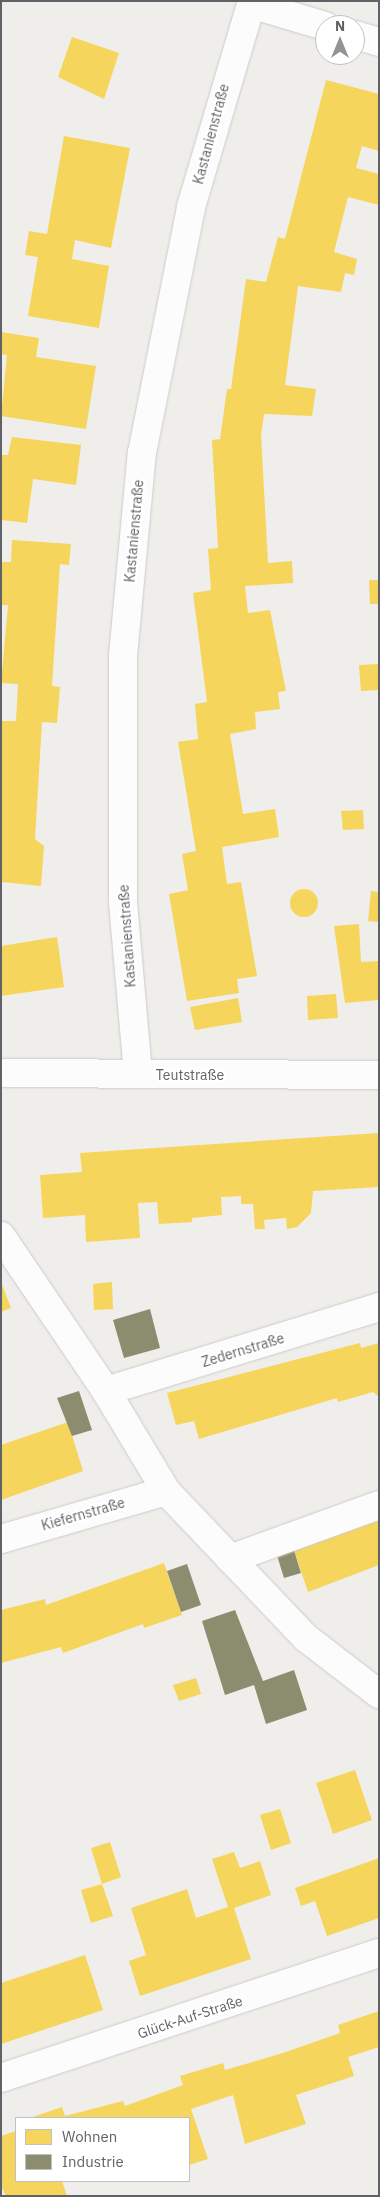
<!DOCTYPE html>
<html>
<head>
<meta charset="utf-8">
<style>
  body { margin:0 }
  #map { position:relative; width:380px; height:2197px; overflow:hidden; background:#efeeea; font-family:"IBM Plex Sans",sans-serif }
  div>[style] { position:absolute }
  .homes>* { inset:0; background:#f6d55c }
  .round { border-radius:50% }
  .industry>* { inset:0; background:#8c8c6e }
  .roads { filter:drop-shadow(0 0 1px #cbcccc) drop-shadow(0 0 1px #cbcccc) }
  .minor>* { height:28px; margin:-14px; padding:0 14px; transform-origin:14px; border-radius:14px; background:#fdfcfc }
  span { translate:-50% -50%; white-space:nowrap; text-align:center; line-height:1.15; -webkit-text-stroke:5px #fff; paint-order:stroke }
  .street-label { font-size:14px; color:#5f6368 }
  .frame { position:absolute; inset:0; border:2px solid #5f6368; pointer-events:none }
  .legend { position:absolute; left:15px; top:2117px; width:175px; height:65px; box-sizing:border-box; background:#fff; border:1px solid #bfc1c3; margin:0; padding:6px 9px; list-style:none; font-size:15px; color:#5f6368 }
  .legend li { display:flex; align-items:center; gap:10px; height:25px }
  .legend b { width:25px; border:1px solid #bfc1c3 }
  .north { position:absolute; left:315px; top:15px; width:50px; height:50px; box-sizing:border-box; background:#fff; border:1px solid #bfc1c3; border-radius:50%; rotate:0deg; font-size:14px; font-weight:700; line-height:20px; text-align:center; color:#5f6368 }
  .north::after { content:''; display:block; margin:auto; width:18px; height:22px; background:#919496; clip-path:polygon(50% 0,100% 100%,50% 72%,0 100%) }
</style>
</head>
<body>
<div id="map">
  <div class="homes">
    <div style="clip-path:polygon(72px 37px,119px 53px,104px 99px,58px 77px)"></div>
    <div style="clip-path:polygon(326px 80px,379px 94px,379px 151px,362px 146px,356px 168px,379px 174px,379px 205px,348px 197px,334px 252px,357px 259px,354px 275px,345px 273px,341px 292px,298px 286px,285px 385px,316px 389px,312px 416px,264px 414px,261px 435px,268px 563px,292px 561px,293px 583px,245px 586px,248px 613px,270px 610px,286px 691px,278px 692px,280px 709px,255px 712px,256px 729px,230px 734px,243px 814px,275px 809px,279px 837px,222px 847px,227px 884px,241px 882px,257px 976px,237px 979px,239px 993px,187px 1001px,169px 894px,188px 890px,182px 854px,196px 851px,178px 742px,198px 739px,195px 704px,207px 702px,193px 593px,211px 590px,208px 549px,218px 548px,212px 440px,220px 439px,227px 389px,231px 389px,246px 279px,266px 282px,278px 237px,285px 239px)"></div>
    <div style="clip-path:polygon(64px 136px,130px 148px,111px 248px,75px 240px,72px 259px,109px 266px,99px 328px,28px 316px,38px 257px,25px 255px,29px 231px,47px 234px)"></div>
    <div style="clip-path:polygon(1px 332px,39px 338px,36px 357px,96px 366px,86px 429px,1px 416px,7px 355px,1px 354px)"></div>
    <div style="clip-path:polygon(12px 437px,81px 445px,76px 485px,33px 479px,27px 523px,1px 520px,1px 455px,8px 455px)"></div>
    <div style="clip-path:polygon(12px 540px,71px 544px,69px 565px,60px 564px,52px 686px,60px 687px,57px 723px,42px 722px,35px 839px,44px 846px,41px 886px,2px 882px,1px 721px,16px 721px,18px 684px,1px 683px,8px 605px,1px 605px,1px 562px,11px 562px)"></div>
    <div style="clip-path:polygon(369px 580px,379px 580px,379px 604px,370px 604px)"></div>
    <div style="clip-path:polygon(379px 664px,379px 690px,361px 691px,359px 665px)"></div>
    <div style="clip-path:polygon(363px 810px,364px 829px,343px 830px,341px 811px)"></div>
    <div class="round" style="left:290px;top:889px;width:28px;height:28px"></div>
    <div style="clip-path:polygon(371px 891px,379px 892px,379px 922px,368px 921px)"></div>
    <div style="clip-path:polygon(359px 924px,361px 962px,379px 961px,379px 1000px,345px 1003px,334px 926px)"></div>
    <div style="clip-path:polygon(57px 937px,64px 987px,1px 996px,1px 946px)"></div>
    <div style="clip-path:polygon(336px 994px,338px 1018px,308px 1020px,307px 996px)"></div>
    <div style="clip-path:polygon(238px 998px,242px 1022px,195px 1030px,190px 1007px)"></div>
    <div style="clip-path:polygon(379px 1133px,379px 1187px,313px 1191px,311px 1213px,297px 1227px,287px 1229px,286px 1218px,264px 1220px,265px 1229px,255px 1229px,253px 1204px,241px 1204px,241px 1196px,221px 1197px,222px 1215px,192px 1218px,192px 1222px,159px 1224px,157px 1202px,138px 1203px,140px 1238px,86px 1242px,85px 1215px,43px 1218px,40px 1175px,82px 1172px,80px 1153px)"></div>
    <div style="clip-path:polygon(1px 1282px,11px 1308px,1px 1312px)"></div>
    <div style="clip-path:polygon(112px 1282px,113px 1309px,94px 1310px,93px 1284px)"></div>
    <div style="clip-path:polygon(360px 1343px,361px 1348px,379px 1343px,379px 1397px,373px 1392px,338px 1402px,337px 1398px,199px 1439px,194px 1421px,176px 1425px,167px 1393px)"></div>
    <div style="clip-path:polygon(68px 1422px,83px 1471px,1px 1500px,1px 1445px)"></div>
    <div style="clip-path:polygon(379px 1513px,379px 1565px,308px 1592px,292px 1544px)"></div>
    <div style="clip-path:polygon(164px 1563px,182px 1615px,144px 1628px,143px 1624px,63px 1653px,61px 1647px,1px 1663px,1px 1610px,45px 1599px,46px 1605px)"></div>
    <div style="clip-path:polygon(196px 1678px,201px 1694px,179px 1701px,173px 1685px)"></div>
    <div style="clip-path:polygon(355px 1770px,372px 1820px,333px 1834px,316px 1783px)"></div>
    <div style="clip-path:polygon(280px 1809px,291px 1843px,271px 1850px,260px 1815px)"></div>
    <div style="clip-path:polygon(110px 1842px,121px 1877px,102px 1884px,91px 1848px)"></div>
    <div style="clip-path:polygon(234px 1852px,240px 1868px,260px 1861px,271px 1895px,234px 1908px,251px 1959px,140px 1996px,129px 1961px,146px 1955px,131px 1908px,187px 1889px,196px 1918px,228px 1907px,212px 1859px)"></div>
    <div style="clip-path:polygon(379px 1858px,379px 1918px,327px 1936px,315px 1901px,301px 1906px,295px 1888px)"></div>
    <div style="clip-path:polygon(102px 1884px,113px 1916px,91px 1923px,81px 1890px)"></div>
    <div style="clip-path:polygon(85px 1955px,103px 2010px,1px 2044px,1px 1983px)"></div>
    <div style="clip-path:polygon(379px 2011px,379px 2047px,348px 2057px,354px 2076px,296px 2095px,306px 2124px,245px 2144px,233px 2095px,191px 2109px,208px 2159px,189px 2165px,189px 2118px,30px 2118px,62px 2107px,65px 2116px,123px 2101px,125px 2106px,183px 2085px,180px 2076px,223px 2063px,225px 2070px,283px 2053px,340px 2033px,338px 2025px)"></div>
    <div style="clip-path:polygon(16px 2131px,16px 2181px,62px 2181px,67px 2196px,6px 2196px,1px 2186px,1px 2136px)"></div>
  </div>
  <div class="industry">
    <div style="clip-path:polygon(150px 1309px,160px 1348px,124px 1358px,113px 1320px)"></div>
    <div style="clip-path:polygon(79px 1391px,92px 1430px,72px 1436px,57px 1398px)"></div>
    <div style="clip-path:polygon(292px 1544px,301px 1573px,284px 1578px,275px 1549px)"></div>
    <div style="clip-path:polygon(187px 1564px,201px 1605px,181px 1612px,167px 1571px)"></div>
    <div style="clip-path:polygon(235px 1610px,263px 1681px,294px 1670px,307px 1710px,266px 1724px,254px 1685px,225px 1695px,202px 1621px)"></div>
  </div>
  <div class="roads">
    <div class="minor">
      <div style="left:251px;top:4px;width:77px;rotate:16.6deg"></div>
      <div style="left:355px;top:35px;width:25px;rotate:16deg"></div>
      <div style="left:1px;top:1073px;width:378px;rotate:0.3deg"></div>
      <div style="left:138px;top:1074px;width:174px;rotate:-95deg"></div>
      <div style="left:123px;top:901px;width:245px;rotate:-90deg"></div>
      <div style="left:123px;top:656px;width:204px;rotate:-84.7deg"></div>
      <div style="left:142px;top:453px;width:251px;rotate:-78.7deg"></div>
      <div style="left:191px;top:207px;width:215px;rotate:-73.5deg"></div>
      <div style="left:1px;top:1236px;width:187px;rotate:55.9deg"></div>
      <div style="left:106px;top:1391px;width:117px;rotate:59deg"></div>
      <div style="left:166px;top:1491px;width:203px;rotate:46.4deg"></div>
      <div style="left:306px;top:1638px;width:92px;rotate:37.5deg"></div>
      <div style="left:106px;top:1391px;width:286px;rotate:-17.1deg"></div>
      <div style="left:1px;top:1539px;width:172px;rotate:-16.2deg"></div>
      <div style="left:230px;top:1559px;width:158px;rotate:-19.9deg"></div>
      <div style="left:1px;top:2078px;width:398px;rotate:-18.3deg"></div>
    </div>
  </div>
  <div class="street-label">
    <span style="left:211px;top:134px;rotate:-75deg">Kastanienstraße</span>
    <span style="left:134px;top:531px;rotate:-85deg">Kastanienstraße</span>
    <span style="left:127px;top:936px;rotate:-94deg">Kastanienstraße</span>
    <span style="left:190px;top:1075px">Teutstraße</span>
    <span style="left:243px;top:1350px;rotate:-17deg">Zedernstraße</span>
    <span style="left:83px;top:1514px;rotate:-16deg">Kiefernstraße</span>
    <span style="left:190px;top:2017px;rotate:-18deg">Glück-Auf-Straße</span>
  </div>
  <div class="frame"></div>
  <ul class="legend">
  <li><b style="height:14px;background:#f6d55c"></b>Wohnen</li>
  <li><b style="height:14px;background:#8c8c6e"></b>Industrie</li>
  </ul>
  <div class="north">N</div>
</div>
</body>
</html>
